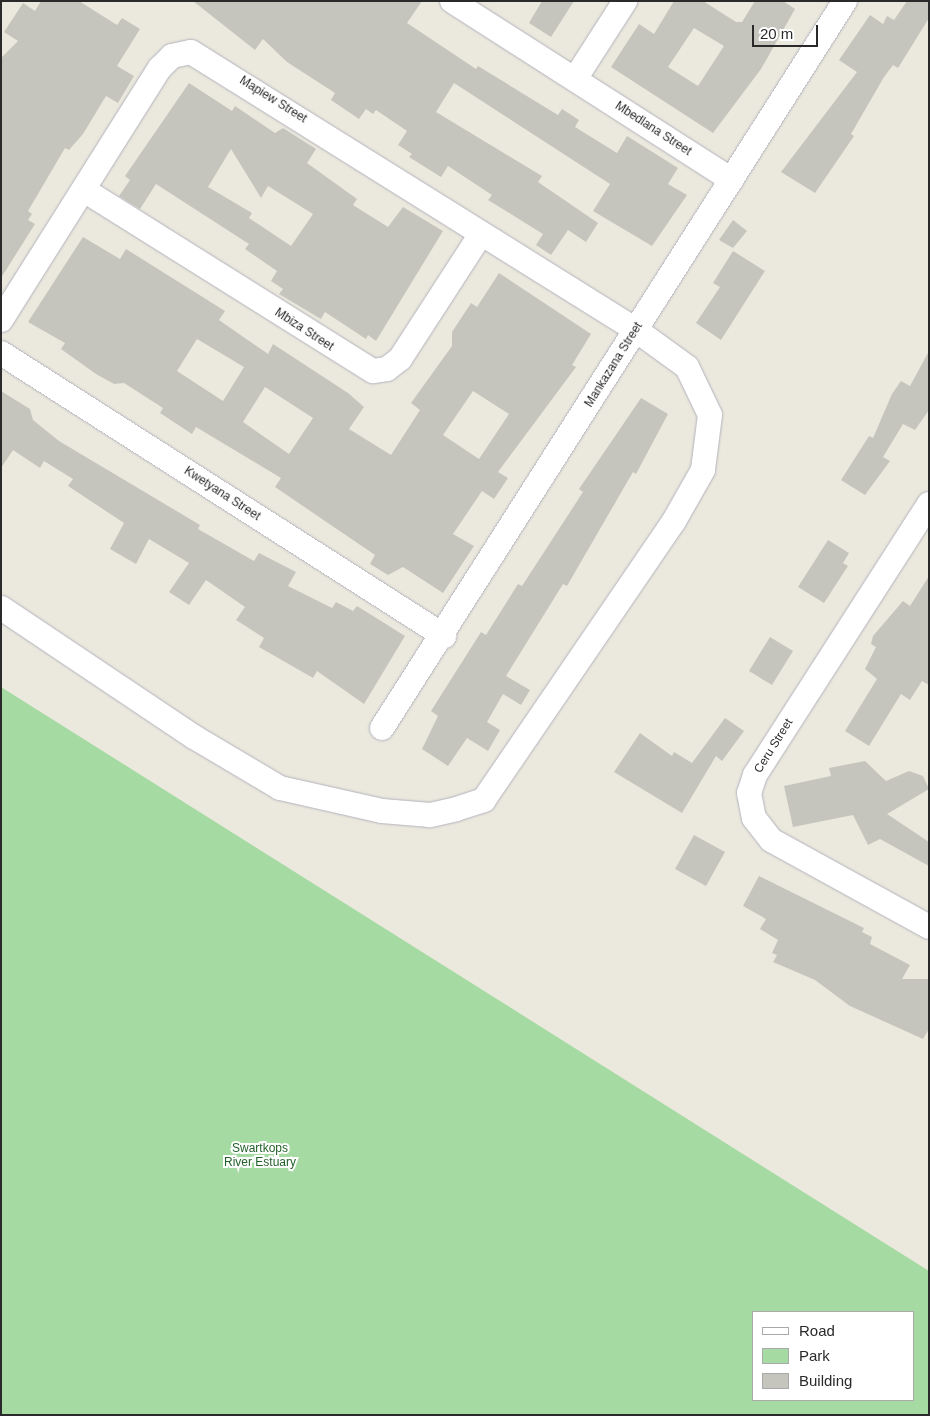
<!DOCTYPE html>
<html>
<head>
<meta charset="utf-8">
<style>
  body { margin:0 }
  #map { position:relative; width:930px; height:1416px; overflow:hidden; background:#ebe9de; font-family:Helvetica,sans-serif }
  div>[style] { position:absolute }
  .green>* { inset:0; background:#a5daa2 }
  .building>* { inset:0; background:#c6c5bd }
  .roads { filter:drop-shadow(0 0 1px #b3b2bc) drop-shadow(0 0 1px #b3b2bc) }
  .minor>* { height:24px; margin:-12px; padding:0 12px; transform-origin:12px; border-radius:12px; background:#fff }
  span { translate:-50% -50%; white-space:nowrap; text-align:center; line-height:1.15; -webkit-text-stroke:4px #fff; paint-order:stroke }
  .street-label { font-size:12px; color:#2a2a2a }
  .park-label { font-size:12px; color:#235f28 }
  .frame { position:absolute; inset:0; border:2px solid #2a2a2a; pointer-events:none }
  .legend { position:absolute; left:752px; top:1311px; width:162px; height:90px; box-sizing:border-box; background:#fff; border:1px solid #aaa; margin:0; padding:6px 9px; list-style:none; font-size:15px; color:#2a2a2a }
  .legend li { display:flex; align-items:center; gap:10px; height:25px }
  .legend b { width:25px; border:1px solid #aaa }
  .scale { position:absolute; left:752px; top:25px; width:66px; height:22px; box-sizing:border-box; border:2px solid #2a2a2a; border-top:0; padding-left:6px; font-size:15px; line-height:18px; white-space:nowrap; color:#2a2a2a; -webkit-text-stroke:4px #fff; paint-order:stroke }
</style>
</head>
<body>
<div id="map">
  <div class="green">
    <div style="clip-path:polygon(evenodd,1px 687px,929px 1271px,929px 1415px,1px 1415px,1px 687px,754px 1312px,914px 1312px,914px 1400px,754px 1400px,754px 1312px)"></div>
  </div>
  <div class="building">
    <div style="clip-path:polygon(41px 1px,79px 1px,117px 25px,122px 18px,140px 29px,117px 66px,134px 76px,118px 103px,106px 96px,83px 134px,69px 150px,65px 148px,28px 211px,32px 214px,28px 220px,35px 224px,1px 278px,1px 58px,18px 41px,4px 32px,23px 3px,35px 11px)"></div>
    <div style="clip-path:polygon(193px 1px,422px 1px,407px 23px,476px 69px,478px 66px,558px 115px,562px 109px,579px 120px,575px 127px,617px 153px,627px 136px,678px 168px,668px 184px,687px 195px,652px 246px,593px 211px,610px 184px,454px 83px,436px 112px,542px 176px,538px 182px,598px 223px,586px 242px,568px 230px,551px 255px,536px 245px,543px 234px,488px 200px,492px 195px,448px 166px,441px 177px,409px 157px,412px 154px,398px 145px,407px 131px,376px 110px,373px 114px,366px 109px,359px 119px,331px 100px,335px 93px,287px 62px,263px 39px,255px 50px)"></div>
    <div style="clip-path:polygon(542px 1px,574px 1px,551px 37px,529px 23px)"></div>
    <div style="clip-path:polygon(evenodd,674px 1px,703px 1px,736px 22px,742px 22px,755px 1px,783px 1px,795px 9px,761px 69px,713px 133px,611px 67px,639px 24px,654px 34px,674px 1px,694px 28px,724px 46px,698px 86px,668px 67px,694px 28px)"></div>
    <div style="clip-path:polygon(907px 1px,929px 1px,929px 18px,898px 68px,893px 65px,884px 77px,851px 134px,854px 136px,815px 193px,781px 172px,857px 72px,839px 60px,870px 15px,883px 24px,887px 16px,894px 20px)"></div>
    <div style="clip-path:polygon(evenodd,189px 83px,232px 111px,235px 106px,275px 133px,283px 128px,316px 149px,307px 163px,357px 199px,353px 205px,388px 227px,403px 207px,443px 231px,376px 341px,368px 335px,366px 339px,325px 312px,321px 319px,279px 294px,283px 289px,271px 281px,277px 271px,245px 249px,249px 244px,156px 184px,140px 209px,119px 196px,130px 180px,125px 176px,189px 83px,231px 149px,261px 198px,268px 186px,313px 214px,291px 246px,249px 218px,252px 213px,208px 187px,231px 149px)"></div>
    <div style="clip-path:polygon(733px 220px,747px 231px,733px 248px,719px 240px)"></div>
    <div style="clip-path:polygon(evenodd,83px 237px,120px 259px,126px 249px,225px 311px,219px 320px,268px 354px,273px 344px,348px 393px,364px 407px,349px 429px,391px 455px,420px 410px,411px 403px,452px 346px,452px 332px,471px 303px,477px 307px,499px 273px,591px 334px,572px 365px,576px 367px,498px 472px,508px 478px,494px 499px,482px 491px,453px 534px,474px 546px,443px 593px,403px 567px,388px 575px,370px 564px,375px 555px,275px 487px,281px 478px,196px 427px,192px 434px,160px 413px,163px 408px,124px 383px,114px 384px,96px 374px,61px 349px,65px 343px,28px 322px,83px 237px,197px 339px,244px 367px,223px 401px,177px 371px,197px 339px,83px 237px,265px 387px,313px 418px,289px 454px,243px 422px,265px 387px,83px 237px,473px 391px,509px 414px,479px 459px,443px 435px,473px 391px)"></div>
    <div style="clip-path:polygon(733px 251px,765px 271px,721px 340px,696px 323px,720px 287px,713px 283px)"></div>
    <div style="clip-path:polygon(929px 351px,929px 410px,915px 430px,903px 424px,883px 457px,890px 461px,865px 495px,841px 480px,869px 436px,873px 438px,892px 394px,901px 381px,910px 386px)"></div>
    <div style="clip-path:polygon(1px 391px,30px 409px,33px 420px,59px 441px,200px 525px,198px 529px,254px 561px,259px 553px,296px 572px,288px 586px,332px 608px,336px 602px,353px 611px,357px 606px,405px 636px,364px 704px,317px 671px,313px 678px,259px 647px,264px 638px,236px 620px,245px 607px,206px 580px,189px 605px,169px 592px,189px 563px,149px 539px,136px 564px,110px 549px,124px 523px,68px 486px,73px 479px,44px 461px,40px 468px,13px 450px,1px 468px)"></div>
    <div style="clip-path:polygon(641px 398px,668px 414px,636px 474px,633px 472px,567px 586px,563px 584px,506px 676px,530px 690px,521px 705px,503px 694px,487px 722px,500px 730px,488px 751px,467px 738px,448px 766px,422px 749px,438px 716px,431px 711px,481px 632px,486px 635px,518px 584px,522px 586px,583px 492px,579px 489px)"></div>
    <div style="clip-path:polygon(828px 540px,849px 553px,843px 563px,848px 566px,824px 603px,798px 587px)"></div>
    <div style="clip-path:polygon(929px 576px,929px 685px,922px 681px,910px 700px,901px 694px,869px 746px,845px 731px,877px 679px,865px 669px,876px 647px,871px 644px,873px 636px,903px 601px,910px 606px)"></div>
    <div style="clip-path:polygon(770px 637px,793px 651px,772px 685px,749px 671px)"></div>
    <div style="clip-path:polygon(725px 718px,744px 731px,722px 761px,716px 756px,682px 813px,614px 772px,640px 733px,672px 756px,674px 752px,692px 763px)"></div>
    <div style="clip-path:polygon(865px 761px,886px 781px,909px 771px,923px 776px,929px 789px,887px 814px,929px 842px,929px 866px,880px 839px,868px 845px,853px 815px,793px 827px,784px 786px,831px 776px,829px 768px)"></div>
    <div style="clip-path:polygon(694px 835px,725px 852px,706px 886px,675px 869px)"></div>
    <div style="clip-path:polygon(759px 876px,864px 928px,862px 932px,872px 937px,870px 944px,910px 965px,902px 979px,929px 979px,929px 1029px,923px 1039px,850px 1006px,815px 980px,773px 962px,777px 955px,772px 953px,778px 940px,760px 929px,766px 919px,743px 906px)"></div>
  </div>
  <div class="roads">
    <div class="minor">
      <div style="left:452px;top:1px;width:332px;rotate:32.6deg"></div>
      <div style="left:575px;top:79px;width:93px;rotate:-57.3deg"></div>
      <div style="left:84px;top:190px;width:341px;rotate:32.1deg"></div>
      <div style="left:373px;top:371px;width:14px;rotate:-8deg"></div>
      <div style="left:387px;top:369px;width:16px;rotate:-38deg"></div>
      <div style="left:400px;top:359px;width:149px;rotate:-57.1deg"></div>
      <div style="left:1px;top:320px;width:298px;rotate:-57.8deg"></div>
      <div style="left:160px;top:68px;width:17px;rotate:-45deg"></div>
      <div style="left:172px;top:56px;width:19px;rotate:-12deg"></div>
      <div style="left:191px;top:52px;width:525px;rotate:31.99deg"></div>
      <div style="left:636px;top:330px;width:63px;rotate:36deg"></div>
      <div style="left:687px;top:367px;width:53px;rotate:64.4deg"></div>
      <div style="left:710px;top:415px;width:55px;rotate:97.3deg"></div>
      <div style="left:703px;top:470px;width:59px;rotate:119.6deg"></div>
      <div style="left:674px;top:521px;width:338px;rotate:124.3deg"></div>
      <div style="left:484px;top:800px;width:28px;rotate:162deg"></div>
      <div style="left:457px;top:809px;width:28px;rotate:167deg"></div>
      <div style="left:430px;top:815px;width:48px;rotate:-175.2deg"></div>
      <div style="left:382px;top:811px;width:105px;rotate:-167.3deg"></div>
      <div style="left:280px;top:788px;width:100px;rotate:-149.3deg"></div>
      <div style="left:194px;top:737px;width:232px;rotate:-146.2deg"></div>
      <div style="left:1px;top:353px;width:526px;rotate:32.57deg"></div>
      <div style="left:929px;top:504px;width:322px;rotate:122.7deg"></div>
      <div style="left:755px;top:775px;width:19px;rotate:108deg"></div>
      <div style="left:749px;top:793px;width:25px;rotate:79deg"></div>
      <div style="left:754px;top:818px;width:28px;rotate:52deg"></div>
      <div style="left:771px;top:840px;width:180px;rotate:28.8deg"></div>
      <div style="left:382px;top:728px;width:862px;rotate:-57.51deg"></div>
    </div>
  </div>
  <div class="street-label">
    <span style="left:273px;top:100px;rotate:32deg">Mapiew Street</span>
    <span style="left:653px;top:129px;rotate:33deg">Mbedlana Street</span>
    <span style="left:304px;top:330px;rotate:33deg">Mbiza Street</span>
    <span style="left:614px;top:365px;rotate:-58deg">Mankazana Street</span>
    <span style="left:222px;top:494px;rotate:33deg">Kwetyana Street</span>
    <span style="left:774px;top:746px;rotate:-58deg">Ceru Street</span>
  </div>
  <div class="park-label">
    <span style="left:260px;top:1156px">Swartkops<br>River Estuary</span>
  </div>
  <div class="frame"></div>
  <ul class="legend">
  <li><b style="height:6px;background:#fff"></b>Road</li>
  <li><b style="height:14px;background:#a5daa2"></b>Park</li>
  <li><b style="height:14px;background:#c6c5bd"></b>Building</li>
  </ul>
  <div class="scale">20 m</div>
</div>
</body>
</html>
